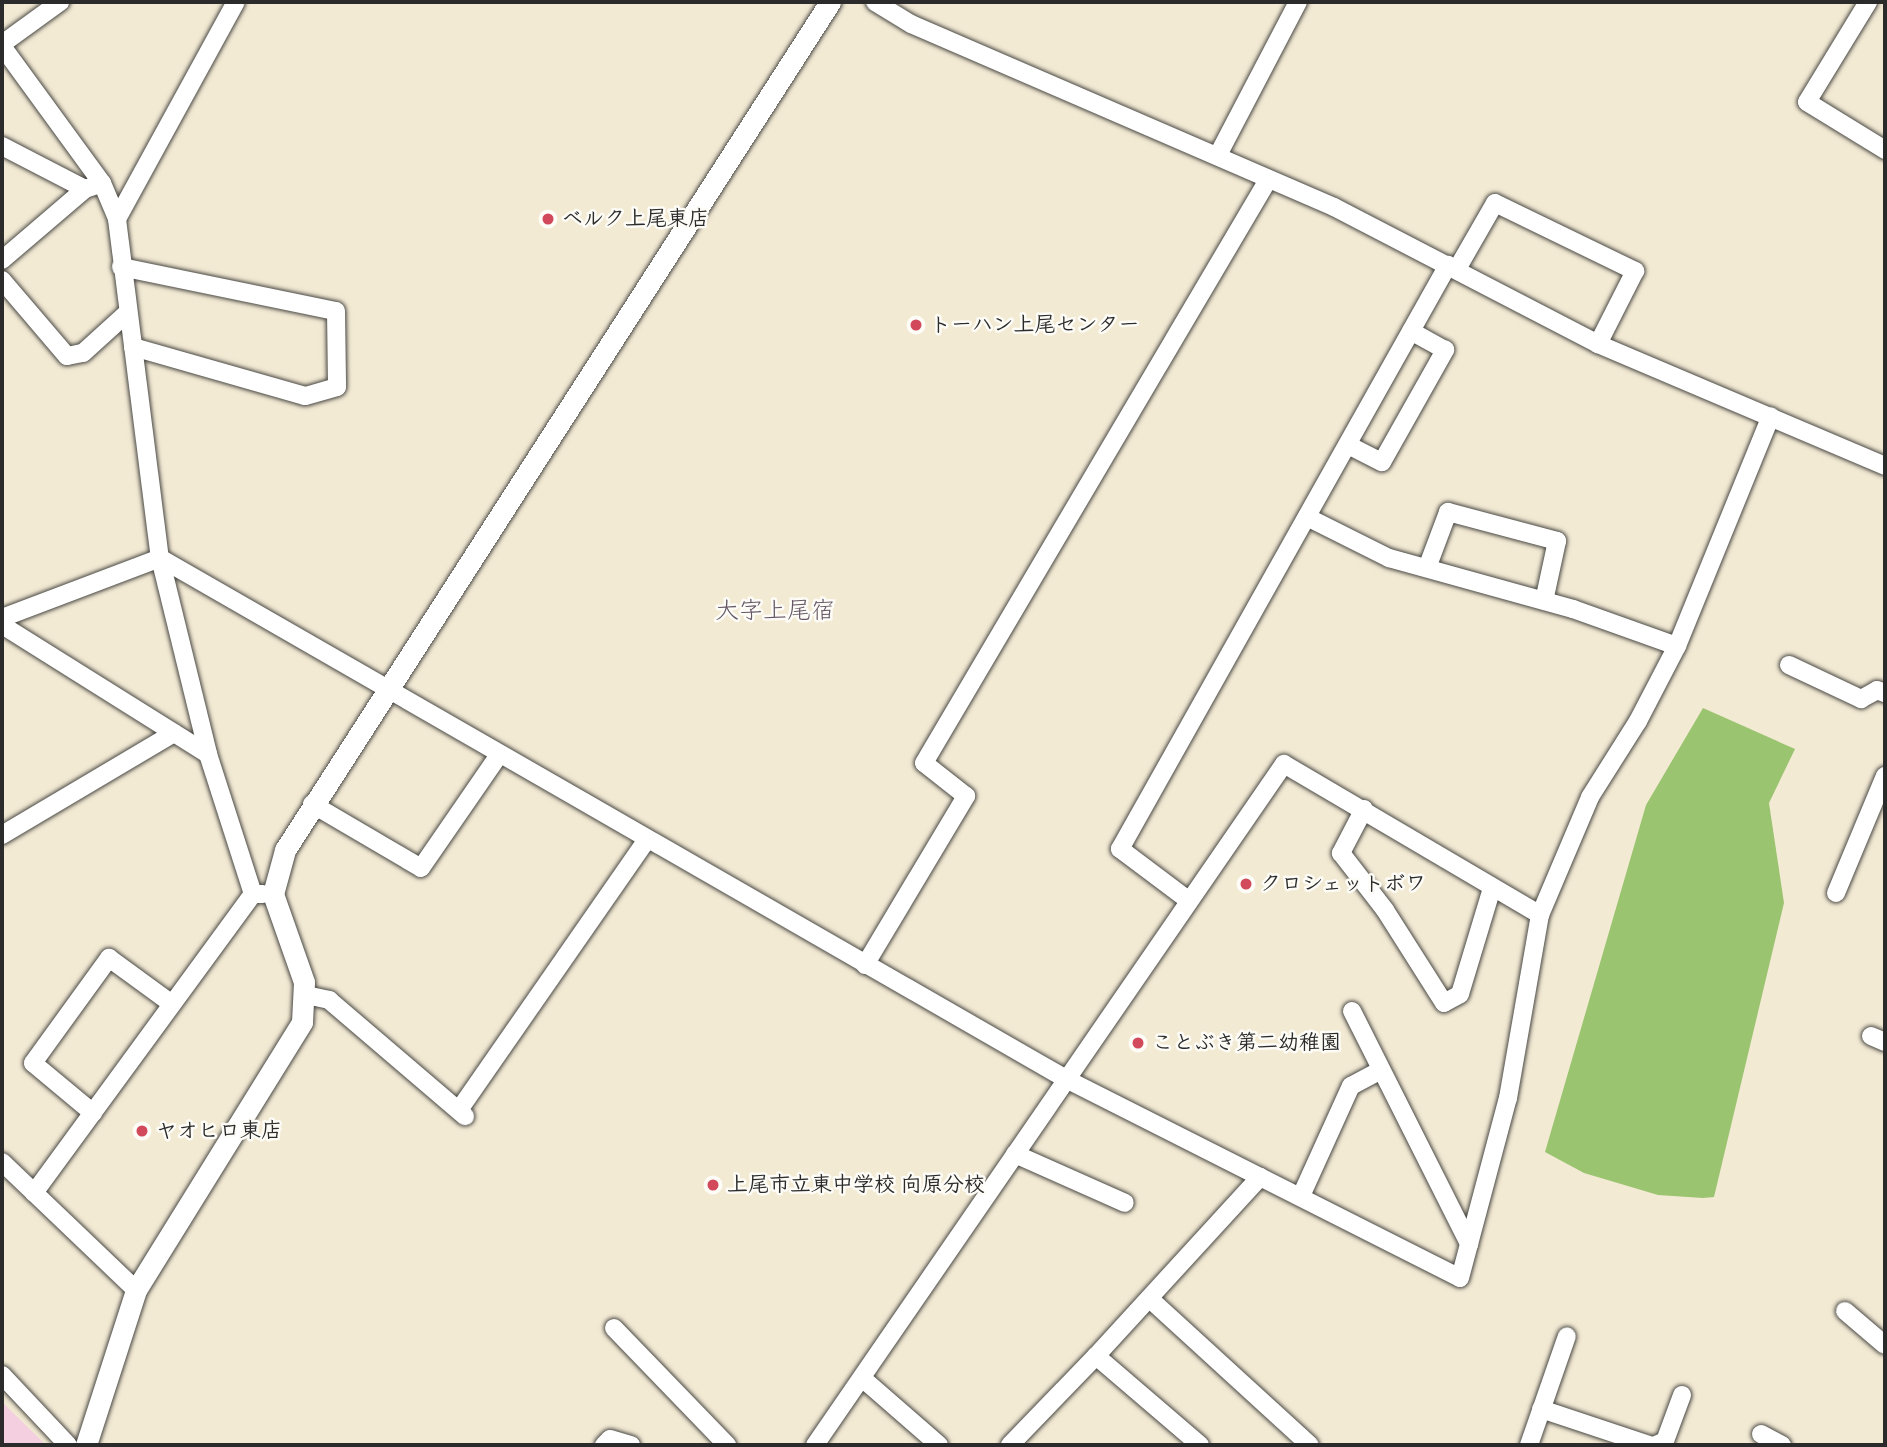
<!DOCTYPE html>
<html>
<head>
<meta charset="utf-8">
<style>
  body { margin:0 }
  #map { position:relative; width:1887px; height:1447px; overflow:hidden; background:#f3ead4; font-family:Mynerve,"Klee One",sans-serif }
  div>[style] { position:absolute }
  .built>* { inset:0; background:#f3cfdf }
  .green>* { inset:0; background:#9bc470 }
  .roads { filter:drop-shadow(0 0 2px #494844) drop-shadow(0 0 2px #494844) }
  .minor>* { height:18px; margin:-9px; padding:0 9px; transform-origin:9px; border-radius:9px; background:#fff }
  .tertiary>* { height:21px; margin:-10.5px; padding:0 10.5px; transform-origin:10.5px; border-radius:10.5px; background:#fff }
  .dots>* { width:19px; height:19px; translate:-50% -50%; box-sizing:border-box; border:4px solid #fdfcf7; border-radius:50% }
  span { translate:-50% -50%; white-space:nowrap; text-align:center; line-height:1.15; -webkit-text-stroke:5px #fdfcf7; paint-order:stroke }
  .poi-label { font-size:21px; color:#2b2b2b; font-weight:700 }
  .left { translate:0 -50%; text-align:left }
  .quarter-label { font-size:24px; color:#655766 }
  .frame { position:absolute; inset:0; border:4px solid #2b2b2b; pointer-events:none }
</style>
</head>
<body>
<div id="map">
  <div class="built">
    <div style="clip-path:polygon(2px 1402px,46px 1445px,2px 1445px)"></div>
  </div>
  <div class="green">
    <div style="clip-path:polygon(1703px 708px,1795px 749px,1769px 803px,1784px 903px,1714px 1197px,1703px 1198px,1658px 1195px,1584px 1173px,1545px 1152px,1646px 805px)"></div>
  </div>
  <div class="roads">
    <div class="minor">
      <div style="left:875px;top:2px;width:42px;rotate:31.4deg"></div>
      <div style="left:911px;top:24px;width:461px;rotate:23.4deg"></div>
      <div style="left:1334px;top:207px;width:297px;rotate:27.4deg"></div>
      <div style="left:1598px;top:344px;width:312px;rotate:23deg"></div>
      <div style="left:1868px;top:2px;width:117px;rotate:121.4deg"></div>
      <div style="left:1807px;top:102px;width:92px;rotate:31.6deg"></div>
      <div style="left:2px;top:44px;width:72px;rotate:-35.9deg"></div>
      <div style="left:2px;top:46px;width:170px;rotate:53.9deg"></div>
      <div style="left:102px;top:183px;width:39px;rotate:67deg"></div>
      <div style="left:117px;top:219px;width:342px;rotate:82.8deg"></div>
      <div style="left:160px;top:558px;width:202px;rotate:76.2deg"></div>
      <div style="left:208px;top:754px;width:147px;rotate:72.2deg"></div>
      <div style="left:2px;top:146px;width:93px;rotate:27.4deg"></div>
      <div style="left:85px;top:189px;width:18px;rotate:-19deg"></div>
      <div style="left:1218px;top:155px;width:173px;rotate:-62.4deg"></div>
      <div style="left:117px;top:219px;width:247px;rotate:-61.3deg"></div>
      <div style="left:2px;top:260px;width:109px;rotate:-40.5deg"></div>
      <div style="left:121px;top:267px;width:219px;rotate:11.6deg"></div>
      <div style="left:336px;top:311px;width:76px;rotate:89.2deg"></div>
      <div style="left:337px;top:387px;width:33px;rotate:164deg"></div>
      <div style="left:305px;top:396px;width:179px;rotate:-164.1deg"></div>
      <div style="left:1457px;top:269px;width:76px;rotate:-60.1deg"></div>
      <div style="left:1495px;top:203px;width:156px;rotate:25.9deg"></div>
      <div style="left:1635px;top:271px;width:82px;rotate:116.9deg"></div>
      <div style="left:2px;top:280px;width:100px;rotate:49.5deg"></div>
      <div style="left:67px;top:356px;width:16px;rotate:-11deg"></div>
      <div style="left:83px;top:353px;width:58px;rotate:-42.2deg"></div>
      <div style="left:1348px;top:445px;width:38px;rotate:27deg"></div>
      <div style="left:1382px;top:462px;width:129px;rotate:-60.6deg"></div>
      <div style="left:1445px;top:350px;width:39px;rotate:-151deg"></div>
      <div style="left:1307px;top:517px;width:92px;rotate:26.6deg"></div>
      <div style="left:1389px;top:558px;width:191px;rotate:15.5deg"></div>
      <div style="left:1573px;top:609px;width:110px;rotate:19.6deg"></div>
      <div style="left:1677px;top:646px;width:248px;rotate:-67.8deg"></div>
      <div style="left:1427px;top:568px;width:60px;rotate:-69.4deg"></div>
      <div style="left:1448px;top:512px;width:113px;rotate:14.9deg"></div>
      <div style="left:1557px;top:541px;width:61px;rotate:102.2deg"></div>
      <div style="left:2px;top:618px;width:169px;rotate:-20.8deg"></div>
      <div style="left:160px;top:558px;width:1045px;rotate:29.9deg"></div>
      <div style="left:1066px;top:1079px;width:441px;rotate:26.8deg"></div>
      <div style="left:1460px;top:1278px;width:186px;rotate:-75.1deg"></div>
      <div style="left:1508px;top:1098px;width:186px;rotate:-80.1deg"></div>
      <div style="left:1540px;top:915px;width:128px;rotate:-67deg"></div>
      <div style="left:1590px;top:797px;width:90px;rotate:-57.7deg"></div>
      <div style="left:1638px;top:721px;width:85px;rotate:-62.5deg"></div>
      <div style="left:2px;top:625px;width:243px;rotate:32.1deg"></div>
      <div style="left:1789px;top:665px;width:80px;rotate:25.3deg"></div>
      <div style="left:1861px;top:699px;width:18px;rotate:-29deg"></div>
      <div style="left:1877px;top:690px;width:9px;rotate:21deg"></div>
      <div style="left:312px;top:804px;width:126px;rotate:30.4deg"></div>
      <div style="left:421px;top:868px;width:137px;rotate:-55.4deg"></div>
      <div style="left:1364px;top:809px;width:50px;rotate:117.6deg"></div>
      <div style="left:1341px;top:853px;width:72px;rotate:52.3deg"></div>
      <div style="left:1385px;top:910px;width:110px;rotate:57.6deg"></div>
      <div style="left:1444px;top:1003px;width:18px;rotate:-29deg"></div>
      <div style="left:1460px;top:994px;width:111px;rotate:-73.2deg"></div>
      <div style="left:2px;top:835px;width:200px;rotate:-30.7deg"></div>
      <div style="left:1836px;top:893px;width:127px;rotate:-67.3deg"></div>
      <div style="left:1188px;top:900px;width:85px;rotate:-143.1deg"></div>
      <div style="left:1120px;top:849px;width:670px;rotate:-60.68deg"></div>
      <div style="left:865px;top:965px;width:197px;rotate:-59.1deg"></div>
      <div style="left:966px;top:796px;width:53px;rotate:-141.8deg"></div>
      <div style="left:924px;top:763px;width:677px;rotate:-59.46deg"></div>
      <div style="left:306px;top:995px;width:24px;rotate:12deg"></div>
      <div style="left:329px;top:1000px;width:179px;rotate:40.5deg"></div>
      <div style="left:1352px;top:1011px;width:261px;rotate:63.3deg"></div>
      <div style="left:1871px;top:1036px;width:15px;rotate:23deg"></div>
      <div style="left:459px;top:1110px;width:329px;rotate:-55.2deg"></div>
      <div style="left:93px;top:1113px;width:78px;rotate:-140.2deg"></div>
      <div style="left:33px;top:1063px;width:130px;rotate:-54.1deg"></div>
      <div style="left:109px;top:958px;width:78px;rotate:36.1deg"></div>
      <div style="left:1015px;top:1154px;width:120px;rotate:24deg"></div>
      <div style="left:2px;top:1162px;width:185px;rotate:43.7deg"></div>
      <div style="left:34px;top:1193px;width:371px;rotate:-53.8deg"></div>
      <div style="left:253px;top:894px;width:10px"></div>
      <div style="left:1301px;top:1196px;width:121px;rotate:-65.6deg"></div>
      <div style="left:1351px;top:1086px;width:34px;rotate:-28deg"></div>
      <div style="left:1151px;top:1300px;width:215px;rotate:42.4deg"></div>
      <div style="left:1845px;top:1311px;width:52px;rotate:40.4deg"></div>
      <div style="left:614px;top:1328px;width:163px;rotate:46deg"></div>
      <div style="left:2px;top:1375px;width:96px;rotate:46.7deg"></div>
      <div style="left:862px;top:1378px;width:102px;rotate:41deg"></div>
      <div style="left:1541px;top:1409px;width:114px;rotate:18.4deg"></div>
      <div style="left:1761px;top:1434px;width:24px;rotate:28deg"></div>
      <div style="left:604px;top:1445px;width:8px;rotate:-45deg"></div>
      <div style="left:610px;top:1439px;width:22px;rotate:16deg"></div>
      <div style="left:815px;top:1445px;width:827px;rotate:-55.45deg"></div>
      <div style="left:1284px;top:764px;width:297px;rotate:30.5deg"></div>
      <div style="left:1010px;top:1445px;width:124px;rotate:-46deg"></div>
      <div style="left:1200px;top:1445px;width:137px;rotate:-139.4deg"></div>
      <div style="left:1096px;top:1356px;width:243px;rotate:-47.5deg"></div>
      <div style="left:1529px;top:1445px;width:115px;rotate:-70.8deg"></div>
      <div style="left:1656px;top:1445px;width:10px;rotate:-24deg"></div>
      <div style="left:1665px;top:1441px;width:49px;rotate:-69.7deg"></div>
    </div>
    <div class="tertiary">
      <div style="left:86px;top:1445px;width:163px;rotate:-72.1deg"></div>
      <div style="left:136px;top:1290px;width:315px;rotate:-58.2deg"></div>
      <div style="left:302px;top:1022px;width:40px;rotate:-87.1deg"></div>
      <div style="left:304px;top:982px;width:93px;rotate:-109.4deg"></div>
      <div style="left:273px;top:894px;width:46px;rotate:-74.7deg"></div>
      <div style="left:285px;top:850px;width:1008px;rotate:-57.27deg"></div>
    </div>
  </div>
  <div class="dots">
    <div style="left:548px;top:219px;background:#d1495b"></div>
    <div style="left:916px;top:325px;background:#d1495b"></div>
    <div style="left:1246px;top:884px;background:#d1495b"></div>
    <div style="left:1138px;top:1043px;background:#d1495b"></div>
    <div style="left:142px;top:1131px;background:#d1495b"></div>
    <div style="left:713px;top:1185px;background:#d1495b"></div>
  </div>
  <div class="poi-label">
    <span class="left" style="left:562px;top:219px">ベルク上尾東店</span>
    <span class="left" style="left:930px;top:325px">トーハン上尾センター</span>
    <span class="left" style="left:1260px;top:884px">クロシェットボワ</span>
    <span class="left" style="left:1152px;top:1043px">ことぶき第二幼稚園</span>
    <span class="left" style="left:156px;top:1131px">ヤオヒロ東店</span>
    <span class="left" style="left:727px;top:1185px">上尾市立東中学校 向原分校</span>
  </div>
  <div class="quarter-label">
    <span style="left:775px;top:612px">大字上尾宿</span>
  </div>
  <div class="frame"></div>
</div>
</body>
</html>
